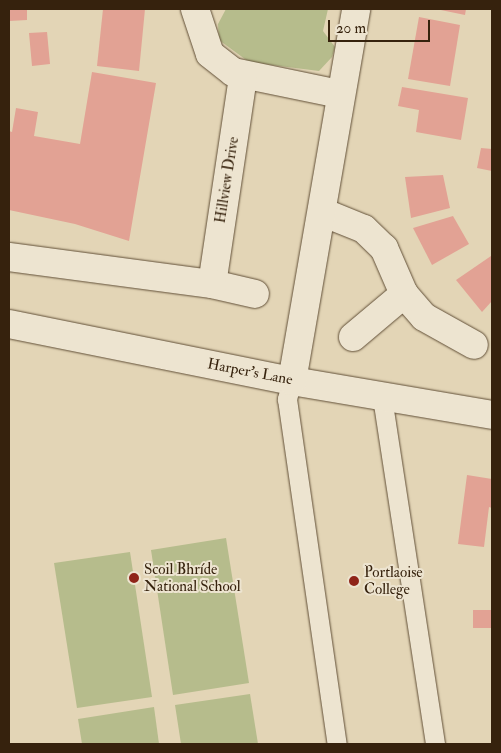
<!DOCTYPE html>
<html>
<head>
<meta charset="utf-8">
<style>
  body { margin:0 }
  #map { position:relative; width:501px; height:753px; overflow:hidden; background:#e3d5b6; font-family:"IM FELL Double Pica",serif }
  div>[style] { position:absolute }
  .green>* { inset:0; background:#b6bc8c }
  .building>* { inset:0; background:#e2a294 }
  .roads { filter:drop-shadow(0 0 1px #614f37) drop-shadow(0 0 1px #614f37) }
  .lane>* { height:19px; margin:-9.5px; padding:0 9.5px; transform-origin:9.5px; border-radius:9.5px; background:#ede4d0 }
  .street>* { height:28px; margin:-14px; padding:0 14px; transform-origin:14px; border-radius:14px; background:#ede4d0 }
  .dots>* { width:14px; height:14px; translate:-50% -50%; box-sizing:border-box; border:2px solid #ede4d0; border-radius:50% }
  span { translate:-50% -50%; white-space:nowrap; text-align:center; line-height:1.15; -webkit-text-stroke:4px #ede4d0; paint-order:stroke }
  .street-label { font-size:15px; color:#36220d }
  .poi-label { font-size:15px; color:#36220d }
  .left { translate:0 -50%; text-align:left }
  .frame { position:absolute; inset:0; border:10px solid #36220d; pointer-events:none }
  .scale { position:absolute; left:328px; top:20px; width:102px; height:22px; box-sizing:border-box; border:2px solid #36220d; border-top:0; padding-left:6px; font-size:15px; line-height:18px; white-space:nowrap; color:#36220d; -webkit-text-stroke:4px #ede4d0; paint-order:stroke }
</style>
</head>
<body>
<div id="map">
  <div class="green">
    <div style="clip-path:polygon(226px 9px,328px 9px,323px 31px,335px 47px,332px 57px,319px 71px,249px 62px,219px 40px,218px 24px)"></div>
    <div style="clip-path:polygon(226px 538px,249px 683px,173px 695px,151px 550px)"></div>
    <div style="clip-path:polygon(130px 552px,152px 697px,77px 708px,54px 563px)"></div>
    <div style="clip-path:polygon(250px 694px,258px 744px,181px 744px,175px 705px)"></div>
    <div style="clip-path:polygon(154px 707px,159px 744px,82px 744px,78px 719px)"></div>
  </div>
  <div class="building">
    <div style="clip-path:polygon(9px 9px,27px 9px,27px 20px,9px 21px)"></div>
    <div style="clip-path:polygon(103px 9px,145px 9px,139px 71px,97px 66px)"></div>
    <div style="clip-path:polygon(436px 9px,466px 9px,465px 15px)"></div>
    <div style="clip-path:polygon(419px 17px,460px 25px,450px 86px,408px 79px)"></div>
    <div style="clip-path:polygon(47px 32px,50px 64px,32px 66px,29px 33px)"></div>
    <div style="clip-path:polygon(92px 72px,156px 83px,129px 241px,75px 224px,9px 210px,9px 131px,12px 132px,16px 108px,38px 112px,34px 136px,80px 144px)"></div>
    <div style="clip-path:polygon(402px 87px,468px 98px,461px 140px,416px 132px,419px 110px,398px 106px)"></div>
    <div style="clip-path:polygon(481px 148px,492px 149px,492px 171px,477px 168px)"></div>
    <div style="clip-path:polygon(443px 175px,450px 208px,411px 218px,405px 177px)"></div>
    <div style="clip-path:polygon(453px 216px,469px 244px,432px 265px,413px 228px)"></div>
    <div style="clip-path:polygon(491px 256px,492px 301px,482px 312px,456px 280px)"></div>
    <div style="clip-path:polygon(467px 475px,492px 479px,492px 508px,489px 507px,484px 547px,458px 544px)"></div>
    <div style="clip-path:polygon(473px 610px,492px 610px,492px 628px,473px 628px)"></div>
  </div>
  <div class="roads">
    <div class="lane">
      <div style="left:292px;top:381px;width:19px;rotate:106deg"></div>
      <div style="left:287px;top:399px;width:349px;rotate:81.8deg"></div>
      <div style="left:382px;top:397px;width:351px;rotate:81.3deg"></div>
    </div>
    <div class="street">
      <div style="left:195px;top:9px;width:47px;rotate:71.6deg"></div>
      <div style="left:210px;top:54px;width:29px;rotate:38deg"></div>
      <div style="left:233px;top:72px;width:108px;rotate:11.7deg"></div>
      <div style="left:243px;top:77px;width:209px;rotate:98.5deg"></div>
      <div style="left:212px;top:284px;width:44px;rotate:13.1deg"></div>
      <div style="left:322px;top:212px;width:45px;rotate:22deg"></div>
      <div style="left:364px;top:229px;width:28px;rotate:44deg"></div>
      <div style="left:384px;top:248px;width:50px;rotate:66.5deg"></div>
      <div style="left:404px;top:294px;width:30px;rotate:49deg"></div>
      <div style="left:424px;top:317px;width:57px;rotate:29.2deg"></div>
      <div style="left:9px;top:257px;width:205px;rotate:7.6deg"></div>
      <div style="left:9px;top:324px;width:289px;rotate:11.4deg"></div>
      <div style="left:292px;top:381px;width:203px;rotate:9.6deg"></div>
      <div style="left:353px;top:337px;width:67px;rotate:-40.1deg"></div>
      <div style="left:292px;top:381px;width:377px;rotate:-80.2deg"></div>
    </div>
  </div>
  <div class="dots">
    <div style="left:134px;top:578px;background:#8f2418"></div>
    <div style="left:354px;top:581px;background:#8f2418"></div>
  </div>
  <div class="street-label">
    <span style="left:227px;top:180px;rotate:-81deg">Hillview Drive</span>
    <span style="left:250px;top:372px;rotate:11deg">Harper's Lane</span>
  </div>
  <div class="poi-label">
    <span class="left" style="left:144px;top:578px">Scoil Bhríde<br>National School</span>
    <span class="left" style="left:364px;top:581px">Portlaoise<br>College</span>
  </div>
  <div class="frame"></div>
  <div class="scale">20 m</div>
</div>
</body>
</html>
